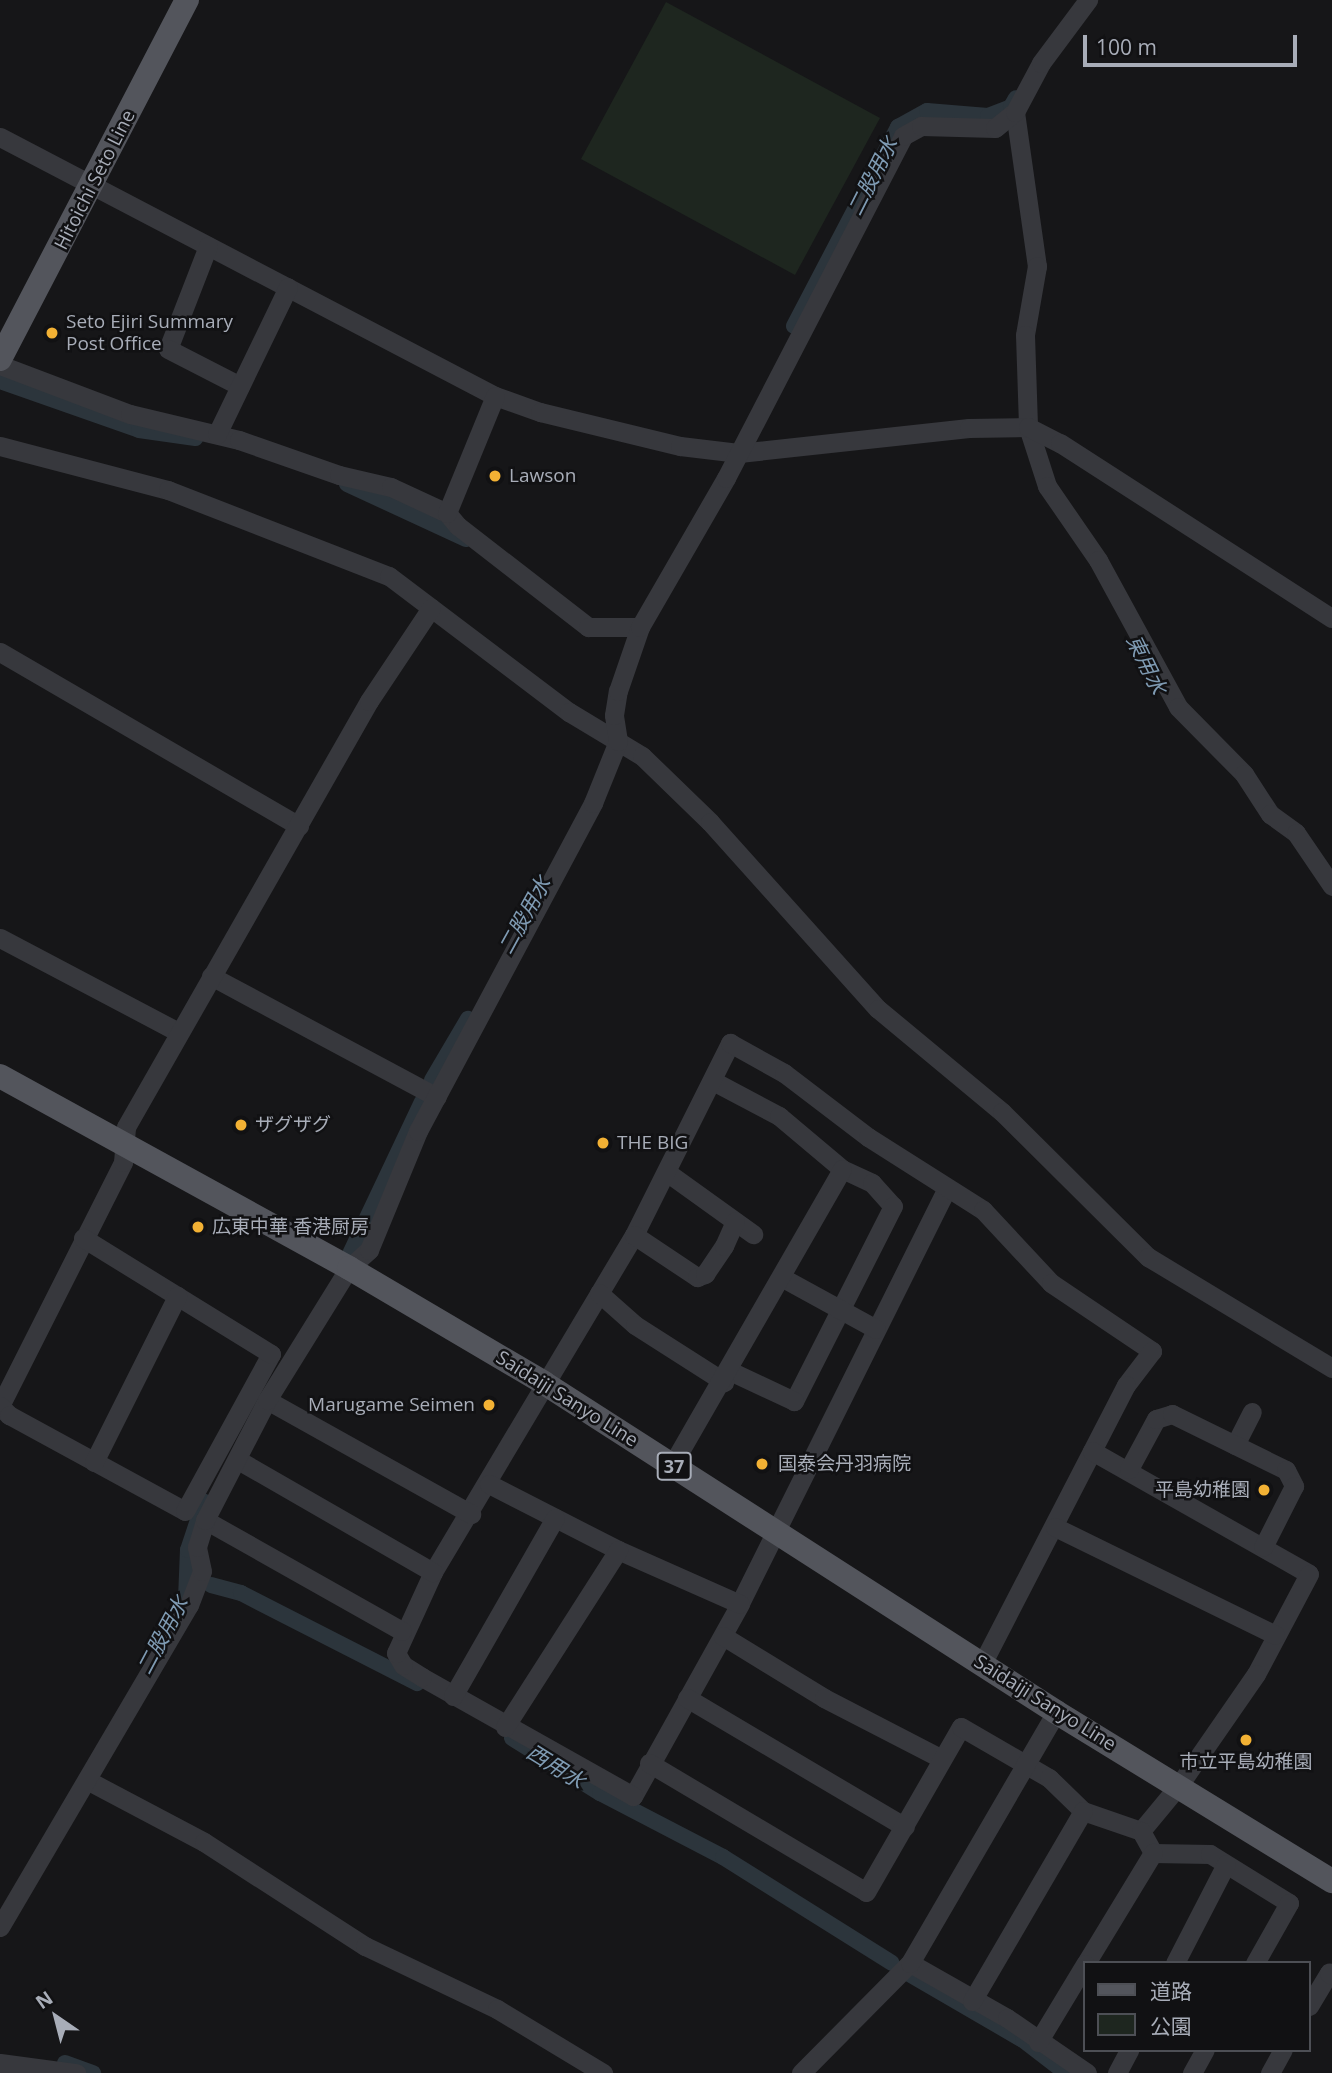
<!DOCTYPE html>
<html>
<head>
<meta charset="utf-8">
<style>
  body { margin:0 }
  #map { position:relative; width:1332px; height:2073px; overflow:hidden; background:#161618; font-family:"Open Sans","Noto Sans JP",sans-serif }
  div>[style] { position:absolute }
  .green>* { inset:0; background:#1e261f }
  .canal>* { height:16px; margin:-8px; padding:0 8px; transform-origin:8px; border-radius:8px; background:#2c353c }
  .minor>* { height:19px; margin:-9.5px; padding:0 9.5px; transform-origin:9.5px; border-radius:9.5px; background:#37383d }
  .major>* { height:24px; margin:-12px; padding:0 12px; transform-origin:12px; border-radius:12px; background:#53555c }
  .dots>* { width:19px; height:19px; translate:-50% -50%; box-sizing:border-box; border:4px solid #111113; border-radius:50% }
  span { translate:-50% -50%; white-space:nowrap; text-align:center; line-height:1.15; -webkit-text-stroke:5px #111113; paint-order:stroke }
  .shield-label span { padding:2px 5px; background:#111113; border:2px solid; border-radius:5px; -webkit-text-stroke-width:0 }
  .shield-label { font-size:18px; color:#a8adb8; font-weight:700 }
  .street-label { font-size:19px; color:#a8adb8 }
  .poi-label { font-size:19px; color:#a8adb8 }
  .left { translate:0 -50%; text-align:left }
  .right { translate:-100% -50%; text-align:right }
  .water-label { font-size:21px; color:#7f9bb3; font-style:italic }
  .legend { position:absolute; left:1083px; top:1961px; width:228px; height:91px; box-sizing:border-box; background:#111113; border:2px solid #4d4f55; margin:0; padding:9px 12px; list-style:none; font-size:21px; color:#a8adb8 }
  .legend li { display:flex; align-items:center; gap:14px; height:35px }
  .legend b { width:35px; border:2px solid #4d4f55 }
  .north { position:absolute; left:21px; top:1982px; width:70px; height:70px; -webkit-text-stroke:5px #111113; paint-order:stroke; rotate:325deg; font-size:19px; font-weight:700; line-height:28px; text-align:center; color:#a8adb8 }
  .north::after { content:''; display:block; margin:auto; width:24px; height:32px; background:#a8adb8; clip-path:polygon(50% 0,100% 100%,50% 72%,0 100%) }
  .scale { position:absolute; left:1083px; top:35px; width:214px; height:32px; box-sizing:border-box; border:4px solid #a8adb8; border-top:0; padding-left:9px; font-size:21px; line-height:24px; white-space:nowrap; color:#a8adb8; -webkit-text-stroke:5px #111113; paint-order:stroke }
</style>
</head>
<body>
<div id="map">
  <div class="green">
    <div style="clip-path:polygon(666px 2px,880px 118px,795px 275px,581px 159px)"></div>
  </div>
  <div class="canal">
    <div style="left:794px;top:326px;width:225px;rotate:-62.4deg"></div>
    <div style="left:898px;top:127px;width:33px;rotate:-29deg"></div>
    <div style="left:927px;top:111px;width:61px;rotate:4.7deg"></div>
    <div style="left:988px;top:116px;width:25px;rotate:-21deg"></div>
    <div style="left:1011px;top:107px;width:10px;rotate:-61deg"></div>
    <div style="left:0;top:381px;width:147px;rotate:19.4deg"></div>
    <div style="left:139px;top:430px;width:57px;rotate:8.1deg"></div>
    <div style="left:347px;top:484px;width:131px;rotate:24.8deg"></div>
    <div style="left:432px;top:1080px;width:71px;rotate:-59.5deg"></div>
    <div style="left:350px;top:1254px;width:168px;rotate:-64.7deg"></div>
    <div style="left:211px;top:1585px;width:31px;rotate:15deg"></div>
    <div style="left:241px;top:1593px;width:198px;rotate:27.1deg"></div>
    <div style="left:186px;top:1599px;width:49px;rotate:-87.7deg"></div>
    <div style="left:188px;top:1550px;width:51px;rotate:-71.6deg"></div>
    <div style="left:512px;top:1738px;width:104px;rotate:32deg"></div>
    <div style="left:600px;top:1793px;width:139px;rotate:27.5deg"></div>
    <div style="left:723px;top:1857px;width:199px;rotate:32.1deg"></div>
    <div style="left:906px;top:1972px;width:135px;rotate:30.2deg"></div>
    <div style="left:1023px;top:2040px;width:54px;rotate:37.5deg"></div>
    <div style="left:65px;top:2063px;width:30px;rotate:20deg"></div>
  </div>
  <div class="minor">
    <div style="left:1015px;top:112px;width:156px;rotate:81.9deg"></div>
    <div style="left:1037px;top:266px;width:70px;rotate:99.9deg"></div>
    <div style="left:1025px;top:335px;width:92px;rotate:88.1deg"></div>
    <div style="left:1028px;top:427px;width:62px;rotate:72.1deg"></div>
    <div style="left:1047px;top:486px;width:90px;rotate:55.4deg"></div>
    <div style="left:1098px;top:560px;width:167px;rotate:61.4deg"></div>
    <div style="left:1178px;top:707px;width:94px;rotate:45.4deg"></div>
    <div style="left:1244px;top:774px;width:48px;rotate:57deg"></div>
    <div style="left:1270px;top:814px;width:32px;rotate:36deg"></div>
    <div style="left:1296px;top:833px;width:64px;rotate:55.8deg"></div>
    <div style="left:0;top:137px;width:559px;rotate:27.62deg"></div>
    <div style="left:495px;top:396px;width:48px;rotate:19.6deg"></div>
    <div style="left:540px;top:412px;width:144px;rotate:13.7deg"></div>
    <div style="left:680px;top:446px;width:59px;rotate:6.8deg"></div>
    <div style="left:739px;top:453px;width:231px;rotate:-6.2deg"></div>
    <div style="left:969px;top:428px;width:59px;rotate:-1deg"></div>
    <div style="left:1028px;top:427px;width:36px;rotate:27deg"></div>
    <div style="left:1060px;top:443px;width:323px;rotate:32.8deg"></div>
    <div style="left:208px;top:246px;width:110px;rotate:111.2deg"></div>
    <div style="left:168px;top:349px;width:81px;rotate:27.2deg"></div>
    <div style="left:0;top:365px;width:139px;rotate:20.7deg"></div>
    <div style="left:130px;top:414px;width:112px;rotate:13.4deg"></div>
    <div style="left:239px;top:440px;width:106px;rotate:19.3deg"></div>
    <div style="left:339px;top:475px;width:53px;rotate:13deg"></div>
    <div style="left:391px;top:487px;width:62px;rotate:24.9deg"></div>
    <div style="left:447px;top:513px;width:17px;rotate:50deg"></div>
    <div style="left:458px;top:526px;width:165px;rotate:37.8deg"></div>
    <div style="left:588px;top:627px;width:52px"></div>
    <div style="left:217px;top:434px;width:163px;rotate:-64.2deg"></div>
    <div style="left:0;top:446px;width:174px;rotate:14.7deg"></div>
    <div style="left:168px;top:490px;width:237px;rotate:21.3deg"></div>
    <div style="left:389px;top:576px;width:226px;rotate:37.1deg"></div>
    <div style="left:569px;top:712px;width:85px;rotate:31.1deg"></div>
    <div style="left:642px;top:756px;width:95px;rotate:44.1deg"></div>
    <div style="left:710px;top:822px;width:251px;rotate:48.1deg"></div>
    <div style="left:878px;top:1009px;width:161px;rotate:39.7deg"></div>
    <div style="left:1002px;top:1112px;width:206px;rotate:44.8deg"></div>
    <div style="left:1148px;top:1257px;width:215px;rotate:31.1deg"></div>
    <div style="left:447px;top:513px;width:126px;rotate:-67.7deg"></div>
    <div style="left:0;top:652px;width:346px;rotate:30.2deg"></div>
    <div style="left:0;top:938px;width:201px;rotate:27.8deg"></div>
    <div style="left:211px;top:976px;width:256px;rotate:28.2deg"></div>
    <div style="left:713px;top:1081px;width:75px;rotate:27.9deg"></div>
    <div style="left:779px;top:1116px;width:82px;rotate:40.1deg"></div>
    <div style="left:842px;top:1169px;width:33px;rotate:25deg"></div>
    <div style="left:872px;top:1183px;width:31px;rotate:48deg"></div>
    <div style="left:893px;top:1206px;width:219px;rotate:116.9deg"></div>
    <div style="left:794px;top:1401px;width:71px;rotate:-154.9deg"></div>
    <div style="left:668px;top:1173px;width:105px;rotate:35.7deg"></div>
    <div style="left:946px;top:1190px;width:462px;rotate:116.5deg"></div>
    <div style="left:740px;top:1604px;width:220px;rotate:119.1deg"></div>
    <div style="left:633px;top:1796px;width:242px;rotate:-150.6deg"></div>
    <div style="left:422px;top:1677px;width:22px;rotate:-148deg"></div>
    <div style="left:403px;top:1665px;width:14px;rotate:-120deg"></div>
    <div style="left:396px;top:1653px;width:89px;rotate:-65.4deg"></div>
    <div style="left:433px;top:1572px;width:392px;rotate:-59.2deg"></div>
    <div style="left:634px;top:1235px;width:215px;rotate:-63.4deg"></div>
    <div style="left:730px;top:1043px;width:62px;rotate:29.1deg"></div>
    <div style="left:784px;top:1073px;width:106px;rotate:37.3deg"></div>
    <div style="left:868px;top:1137px;width:136px;rotate:32.4deg"></div>
    <div style="left:983px;top:1210px;width:100px;rotate:47deg"></div>
    <div style="left:1051px;top:1283px;width:122px;rotate:34deg"></div>
    <div style="left:1152px;top:1351px;width:43px;rotate:127.4deg"></div>
    <div style="left:1126px;top:1385px;width:314px;rotate:117.3deg"></div>
    <div style="left:634px;top:1235px;width:76px;rotate:33.7deg"></div>
    <div style="left:697px;top:1277px;width:9px;rotate:-21deg"></div>
    <div style="left:705px;top:1274px;width:34px;rotate:-56deg"></div>
    <div style="left:724px;top:1246px;width:27px;rotate:-66deg"></div>
    <div style="left:781px;top:1277px;width:108px;rotate:28.7deg"></div>
    <div style="left:599px;top:1293px;width:48px;rotate:41.6deg"></div>
    <div style="left:635px;top:1325px;width:106px;rotate:32.6deg"></div>
    <div style="left:267px;top:1400px;width:234px;rotate:29.2deg"></div>
    <div style="left:0;top:1406px;width:273px;rotate:-63.2deg"></div>
    <div style="left:123px;top:1162px;width:35px;rotate:-85deg"></div>
    <div style="left:126px;top:1127px;width:490px;rotate:-60.3deg"></div>
    <div style="left:369px;top:701px;width:112px;rotate:-56.3deg"></div>
    <div style="left:0;top:1406px;width:13px;rotate:45deg"></div>
    <div style="left:9px;top:1415px;width:200px;rotate:28.6deg"></div>
    <div style="left:185px;top:1511px;width:179px;rotate:-61.3deg"></div>
    <div style="left:271px;top:1354px;width:221px;rotate:-148.3deg"></div>
    <div style="left:1235px;top:1445px;width:37px;rotate:-63deg"></div>
    <div style="left:1092px;top:1451px;width:249px;rotate:29.5deg"></div>
    <div style="left:1309px;top:1574px;width:113px;rotate:117.9deg"></div>
    <div style="left:1256px;top:1674px;width:135px;rotate:124.7deg"></div>
    <div style="left:1179px;top:1785px;width:60px;rotate:129.6deg"></div>
    <div style="left:238px;top:1460px;width:225px;rotate:29.9deg"></div>
    <div style="left:94px;top:1462px;width:186px;rotate:-63.4deg"></div>
    <div style="left:672px;top:1465px;width:341px;rotate:-60.1deg"></div>
    <div style="left:1129px;top:1469px;width:57px;rotate:-61.6deg"></div>
    <div style="left:1156px;top:1419px;width:17px;rotate:-17deg"></div>
    <div style="left:1172px;top:1414px;width:127px;rotate:26.2deg"></div>
    <div style="left:1286px;top:1470px;width:18px;rotate:63deg"></div>
    <div style="left:1294px;top:1486px;width:68px;rotate:116.9deg"></div>
    <div style="left:489px;top:1484px;width:145px;rotate:27.1deg"></div>
    <div style="left:618px;top:1550px;width:133px;rotate:23.9deg"></div>
    <div style="left:205px;top:1520px;width:226px;rotate:29.4deg"></div>
    <div style="left:1055px;top:1527px;width:245px;rotate:26.1deg"></div>
    <div style="left:723px;top:1636px;width:119px;rotate:31.5deg"></div>
    <div style="left:824px;top:1698px;width:131px;rotate:27.3deg"></div>
    <div style="left:453px;top:1696px;width:205px;rotate:-60.2deg"></div>
    <div style="left:687px;top:1698px;width:253px;rotate:30.6deg"></div>
    <div style="left:505px;top:1727px;width:210px;rotate:-57.4deg"></div>
    <div style="left:649px;top:1763px;width:252px;rotate:30.7deg"></div>
    <div style="left:866px;top:1892px;width:190px;rotate:-60.1deg"></div>
    <div style="left:961px;top:1727px;width:102px;rotate:30.1deg"></div>
    <div style="left:1049px;top:1778px;width:47px;rotate:44.1deg"></div>
    <div style="left:1083px;top:1811px;width:61px;rotate:19deg"></div>
    <div style="left:1141px;top:1831px;width:25px;rotate:61deg"></div>
    <div style="left:1153px;top:1853px;width:57px;rotate:1deg"></div>
    <div style="left:1210px;top:1854px;width:93px;rotate:31.8deg"></div>
    <div style="left:1289px;top:1903px;width:69px;rotate:119.5deg"></div>
    <div style="left:87px;top:1780px;width:132px;rotate:27.9deg"></div>
    <div style="left:204px;top:1842px;width:192px;rotate:32.9deg"></div>
    <div style="left:365px;top:1946px;width:146px;rotate:25.5deg"></div>
    <div style="left:497px;top:2009px;width:124px;rotate:31.1deg"></div>
    <div style="left:0;top:1927px;width:373px;rotate:-59.6deg"></div>
    <div style="left:189px;top:1605px;width:36px;rotate:-69deg"></div>
    <div style="left:202px;top:1571px;width:25px;rotate:-102deg"></div>
    <div style="left:197px;top:1547px;width:28px;rotate:-73deg"></div>
    <div style="left:205px;top:1520px;width:135px;rotate:-62.7deg"></div>
    <div style="left:267px;top:1400px;width:155px;rotate:-58.2deg"></div>
    <div style="left:349px;top:1268px;width:27px;rotate:-42deg"></div>
    <div style="left:369px;top:1250px;width:129px;rotate:-67.6deg"></div>
    <div style="left:418px;top:1131px;width:372px;rotate:-61.9deg"></div>
    <div style="left:593px;top:803px;width:67px;rotate:-68deg"></div>
    <div style="left:618px;top:741px;width:26px;rotate:-99deg"></div>
    <div style="left:614px;top:715px;width:24px;rotate:-81deg"></div>
    <div style="left:618px;top:691px;width:68px;rotate:-71deg"></div>
    <div style="left:640px;top:627px;width:172px;rotate:-60deg"></div>
    <div style="left:726px;top:478px;width:385px;rotate:-62.6deg"></div>
    <div style="left:903px;top:136px;width:21px;rotate:-29deg"></div>
    <div style="left:921px;top:126px;width:74px;rotate:1.5deg"></div>
    <div style="left:995px;top:128px;width:26px;rotate:-39deg"></div>
    <div style="left:1015px;top:112px;width:55px;rotate:-62deg"></div>
    <div style="left:1041px;top:63px;width:79px;rotate:-53.3deg"></div>
    <div style="left:910px;top:1963px;width:112px;rotate:29.6deg"></div>
    <div style="left:1007px;top:2018px;width:97px;rotate:34.5deg"></div>
    <div style="left:1086px;top:1963px;width:129px;rotate:-58.7deg"></div>
    <div style="left:1175px;top:1963px;width:111px;rotate:-62.7deg"></div>
    <div style="left:972px;top:2001px;width:220px;rotate:-59.7deg"></div>
    <div style="left:1309px;top:2006px;width:39px;rotate:-59deg"></div>
    <div style="left:1329px;top:1973px;width:4px;rotate:34deg"></div>
    <div style="left:1038px;top:2042px;width:91px;rotate:-58.9deg"></div>
    <div style="left:0;top:2063px;width:77px;rotate:7.5deg"></div>
    <div style="left:801px;top:2073px;width:155px;rotate:-45.3deg"></div>
    <div style="left:910px;top:1963px;width:290px;rotate:-59.8deg"></div>
    <div style="left:1117px;top:2073px;width:26px;rotate:-62deg"></div>
    <div style="left:1192px;top:2073px;width:26px;rotate:-61deg"></div>
    <div style="left:1270px;top:2073px;width:26px;rotate:-61deg"></div>
  </div>
  <div class="major">
    <div style="left:0;top:359px;width:405px;rotate:-62.5deg"></div>
    <div style="left:0;top:1076px;width:398px;rotate:28.8deg"></div>
    <div style="left:349px;top:1268px;width:226px;rotate:30.5deg"></div>
    <div style="left:544px;top:1383px;width:609px;rotate:32.72deg"></div>
    <div style="left:1056px;top:1712px;width:324px;rotate:31.5deg"></div>
  </div>
  <div class="dots">
    <div style="left:52px;top:333px;background:#f2b134"></div>
    <div style="left:495px;top:476px;background:#f2b134"></div>
    <div style="left:241px;top:1125px;background:#f2b134"></div>
    <div style="left:603px;top:1143px;background:#f2b134"></div>
    <div style="left:198px;top:1227px;background:#f2b134"></div>
    <div style="left:489px;top:1405px;background:#f2b134"></div>
    <div style="left:762px;top:1464px;background:#f2b134"></div>
    <div style="left:1264px;top:1490px;background:#f2b134"></div>
    <div style="left:1246px;top:1740px;background:#f2b134"></div>
  </div>
  <div class="shield-label">
    <span style="left:674px;top:1466px">37</span>
  </div>
  <div class="street-label">
    <span style="left:95px;top:180px;rotate:-63deg">Hitoichi Seto Line</span>
    <span style="left:567px;top:1399px;rotate:32deg">Saidaiji Sanyo Line</span>
    <span style="left:1045px;top:1703px;rotate:32deg">Saidaiji Sanyo Line</span>
  </div>
  <div class="poi-label">
    <span class="left" style="left:66px;top:333px">Seto Ejiri Summary<br>Post Office</span>
    <span class="left" style="left:509px;top:476px">Lawson</span>
    <span class="left" style="left:255px;top:1125px">ザグザグ</span>
    <span class="left" style="left:617px;top:1143px">THE BIG</span>
    <span class="left" style="left:212px;top:1227px">広東中華 香港厨房</span>
    <span class="right" style="left:475px;top:1405px">Marugame Seimen</span>
    <span class="left" style="left:778px;top:1464px">国泰会丹羽病院</span>
    <span class="right" style="left:1250px;top:1490px">平島幼稚園</span>
    <span style="left:1246px;top:1762px">市立平島幼稚園</span>
  </div>
  <div class="water-label">
    <span style="left:872px;top:176px;rotate:-63deg">二股用水</span>
    <span style="left:1147px;top:664px;rotate:64deg">東用水</span>
    <span style="left:524px;top:915px;rotate:-61deg">二股用水</span>
    <span style="left:162px;top:1635px;rotate:-62deg">二股用水</span>
    <span style="left:556px;top:1766px;rotate:32deg">西用水</span>
  </div>
  <ul class="legend">
  <li><b style="height:9px;background:#53555c"></b>道路</li>
  <li><b style="height:19px;background:#1e261f"></b>公園</li>
  </ul>
  <div class="north">N</div>
  <div class="scale">100 m</div>
</div>
</body>
</html>
